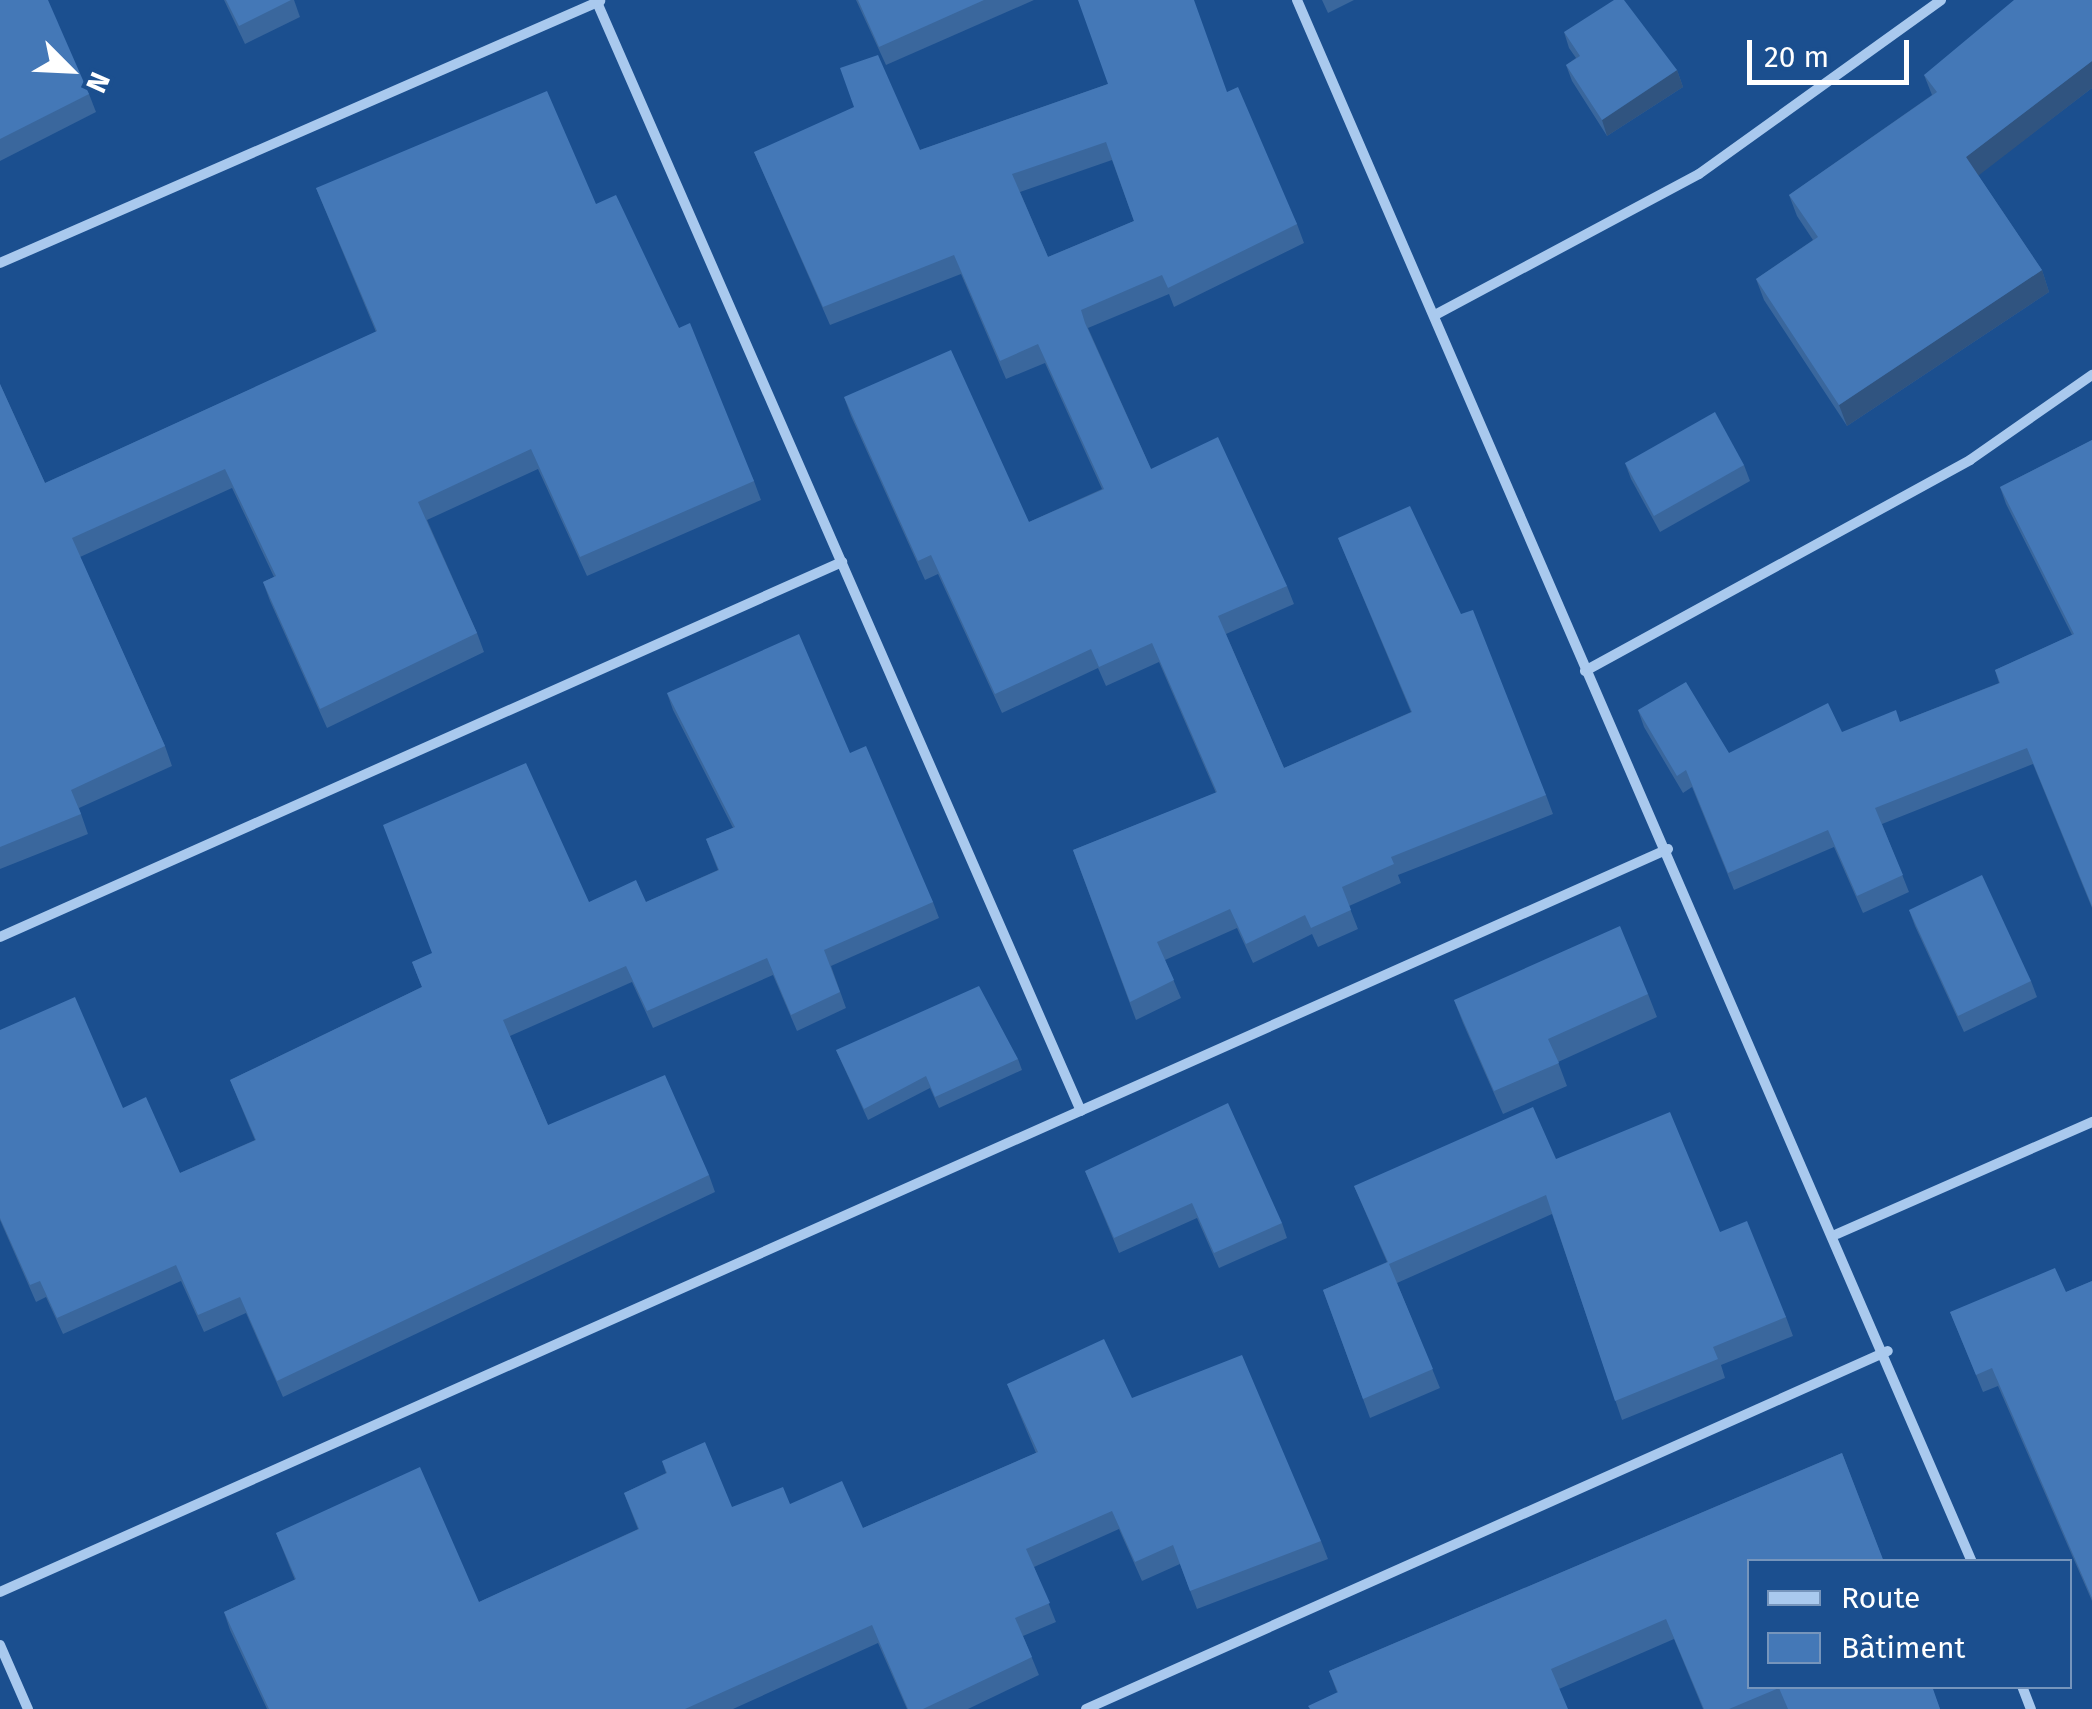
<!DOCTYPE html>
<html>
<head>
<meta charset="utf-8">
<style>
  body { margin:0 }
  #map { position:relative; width:2092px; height:1709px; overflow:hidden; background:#1b4f8f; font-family:"Fira Sans",sans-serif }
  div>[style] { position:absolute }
  .minor>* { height:10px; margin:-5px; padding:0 5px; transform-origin:5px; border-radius:5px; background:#a9c9ee }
  .wall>* { inset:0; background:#3a679d }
  .shaded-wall>* { inset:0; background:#305480 }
  .building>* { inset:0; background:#4478b7 }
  span { translate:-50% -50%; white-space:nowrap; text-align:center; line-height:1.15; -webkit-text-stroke:10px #1b4f8f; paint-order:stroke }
  .legend { position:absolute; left:1747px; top:1559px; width:325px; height:130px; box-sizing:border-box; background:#1b4f8f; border:2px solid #7695bc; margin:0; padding:12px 18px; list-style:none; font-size:30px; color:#fff }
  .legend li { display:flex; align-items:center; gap:20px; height:50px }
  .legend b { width:50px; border:2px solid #7695bc }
  .north { position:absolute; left:20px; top:20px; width:100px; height:100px; -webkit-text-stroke:8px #1b4f8f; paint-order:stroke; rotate:114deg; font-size:28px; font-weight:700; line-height:40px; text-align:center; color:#fff }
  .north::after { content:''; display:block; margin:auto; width:35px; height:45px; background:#fff; clip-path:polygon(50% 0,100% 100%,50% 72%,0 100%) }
  .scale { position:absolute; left:1747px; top:40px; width:162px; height:45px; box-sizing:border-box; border:5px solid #fff; border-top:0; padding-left:12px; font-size:30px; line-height:35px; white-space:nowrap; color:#fff; -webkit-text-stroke:8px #1b4f8f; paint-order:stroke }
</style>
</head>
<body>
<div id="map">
  <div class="minor">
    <div style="left:596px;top:0;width:1212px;rotate:66.42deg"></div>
    <div style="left:1297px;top:0;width:1702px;rotate:66.63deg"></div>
    <div style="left:0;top:263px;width:655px;rotate:-23.59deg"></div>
    <div style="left:1435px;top:315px;width:299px;rotate:-28.1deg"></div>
    <div style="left:1699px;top:174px;width:298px;rotate:-35.7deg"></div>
    <div style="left:1585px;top:671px;width:439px;rotate:-28.7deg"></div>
    <div style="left:1970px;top:460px;width:149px;rotate:-34.9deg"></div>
    <div style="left:0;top:937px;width:922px;rotate:-24.01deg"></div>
    <div style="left:1837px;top:1234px;width:279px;rotate:-23.7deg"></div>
    <div style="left:0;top:1592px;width:1826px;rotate:-24.01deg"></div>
    <div style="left:0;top:1645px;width:70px;rotate:66.4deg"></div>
    <div style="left:2022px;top:1686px;width:25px;rotate:69deg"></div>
    <div style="left:1086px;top:1709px;width:878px;rotate:-24.06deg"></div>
  </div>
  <div class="wall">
    <div style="clip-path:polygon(0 0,89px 94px,96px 112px,0 161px)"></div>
    <div style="clip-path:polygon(224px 0,294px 0,300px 17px,245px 44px)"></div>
    <div style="clip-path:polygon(856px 0,1034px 0,886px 65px)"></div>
    <div style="clip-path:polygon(1322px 0,1354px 0,1328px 13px)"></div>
    <div style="clip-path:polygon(2092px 0,2092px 88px,1978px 175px,2042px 270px,2049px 292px,1847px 426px,1764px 300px,1756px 279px,1813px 240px,1797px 216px,1789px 195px,1932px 95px,1924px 75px)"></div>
    <div style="clip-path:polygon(1564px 32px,1677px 70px,1683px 87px,1607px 136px,1572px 81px,1566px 65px,1576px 58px,1569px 48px)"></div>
    <div style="clip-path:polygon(evenodd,1108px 84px,1227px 92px,1297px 224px,1304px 243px,1174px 307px,1169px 294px,1088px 328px,1151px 469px,1287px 586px,1294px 604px,1226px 634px,1284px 768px,1411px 712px,1338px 538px,1546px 795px,1553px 814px,1398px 875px,1401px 883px,1349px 906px,1358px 929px,1318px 947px,1312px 934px,1253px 963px,1237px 928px,1165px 960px,1181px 998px,1136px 1020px,1073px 850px,1216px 793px,1159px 662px,1106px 686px,1098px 668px,1002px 713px,938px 574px,925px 580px,851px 416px,844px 397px,1029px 522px,1102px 489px,1045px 363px,1006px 379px,961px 274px,830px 325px,754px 152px,920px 150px,1108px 84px,1112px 160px,1134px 221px,1048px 257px,1020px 192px,1112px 160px)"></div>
    <div style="clip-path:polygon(316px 188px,596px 204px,679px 328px,754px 481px,761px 500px,587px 576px,538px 469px,427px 520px,477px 633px,484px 652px,327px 728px,270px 601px,263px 582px,274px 577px,232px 488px,80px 557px,165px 746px,172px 766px,79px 808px,88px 834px,0 869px,0 384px,45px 483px,376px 332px)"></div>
    <div style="clip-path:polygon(2092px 440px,2092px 908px,2033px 764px,1882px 824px,1909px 892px,1863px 913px,1834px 847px,1734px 890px,1692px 787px,1683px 793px,1644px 727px,1638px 710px,1729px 753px,1900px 722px,1999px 683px,1995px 670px,2072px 635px,2006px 504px,2000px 487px)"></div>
    <div style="clip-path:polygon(1625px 463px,1744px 465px,1750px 481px,1660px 532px,1631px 479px)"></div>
    <div style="clip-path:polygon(667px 693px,850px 753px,933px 902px,939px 918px,831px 966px,846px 1008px,797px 1031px,773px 975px,653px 1028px,632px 982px,510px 1036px,548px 1125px,709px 1175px,715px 1192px,283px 1397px,246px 1313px,204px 1332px,181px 1281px,63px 1334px,46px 1297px,36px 1302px,0 1220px,0 1030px,123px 1108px,180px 1173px,255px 1140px,230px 1080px,422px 987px,412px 962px,589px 902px,646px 902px,718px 870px,706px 839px,733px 828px,673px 710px)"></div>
    <div style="clip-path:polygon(1909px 910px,2031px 981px,2037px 997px,1964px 1032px,1915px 926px)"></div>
    <div style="clip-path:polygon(1648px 994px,1657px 1017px,1558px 1062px,1567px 1086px,1503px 1114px,1463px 1023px,1454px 1000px)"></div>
    <div style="clip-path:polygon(836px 1050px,1018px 1059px,1022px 1070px,939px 1108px,930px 1088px,868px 1120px)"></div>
    <div style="clip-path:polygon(1556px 1159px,1720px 1232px,1786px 1317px,1793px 1336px,1721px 1365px,1725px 1378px,1622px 1420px,1552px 1214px,1397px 1283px,1440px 1388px,1370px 1418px,1323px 1290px,1387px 1262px,1354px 1186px)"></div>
    <div style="clip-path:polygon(1085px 1171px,1282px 1223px,1287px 1238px,1219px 1268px,1197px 1218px,1119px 1253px)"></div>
    <div style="clip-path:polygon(2092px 1281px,2092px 1601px,1998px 1386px,1983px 1392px,1950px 1312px,2066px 1292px)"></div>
    <div style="clip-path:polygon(1007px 1384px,1132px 1398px,1321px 1541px,1328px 1559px,1197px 1609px,1180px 1564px,1142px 1581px,1119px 1529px,1034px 1567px,1056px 1622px,1023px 1636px,1039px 1675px,968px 1709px,907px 1709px,878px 1643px,733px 1709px,267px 1709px,230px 1630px,224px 1612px,295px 1580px,276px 1533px,479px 1602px,638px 1529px,624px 1493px,666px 1473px,662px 1461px,732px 1507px,790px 1504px,863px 1528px,1036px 1453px)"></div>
    <div style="clip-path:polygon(1842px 1453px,1940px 1709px,1703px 1709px,1674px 1639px,1559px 1689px,1337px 1692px,1329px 1671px)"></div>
  </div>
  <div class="shaded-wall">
    <div style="clip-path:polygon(2092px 61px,2092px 88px,1974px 179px,1966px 157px)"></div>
    <div style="clip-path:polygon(1677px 70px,1683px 87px,1607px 136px,1602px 120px)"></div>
    <div style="clip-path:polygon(2042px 270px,2049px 292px,1847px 426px,1839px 405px)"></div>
  </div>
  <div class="building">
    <div style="clip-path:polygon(0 0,48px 0,89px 94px,0 139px)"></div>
    <div style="clip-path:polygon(226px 0,291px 0,239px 26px)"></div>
    <div style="clip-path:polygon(858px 0,984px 0,879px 47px)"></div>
    <div style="clip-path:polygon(evenodd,1078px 0,1194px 0,1227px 92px,1238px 87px,1297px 224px,1168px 288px,1162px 275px,1081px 310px,1085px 323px,1151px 469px,1218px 437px,1287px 586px,1218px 616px,1284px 768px,1412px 712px,1338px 538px,1410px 506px,1461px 614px,1473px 610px,1546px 795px,1391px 857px,1394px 864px,1342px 887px,1351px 910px,1311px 928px,1305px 915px,1246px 944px,1230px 909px,1157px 942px,1174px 980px,1130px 1002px,1073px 850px,1217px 792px,1152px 643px,1099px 667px,1091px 649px,995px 694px,931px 555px,918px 561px,844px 397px,951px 350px,1029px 522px,1104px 489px,1038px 344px,1000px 361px,954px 255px,823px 307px,754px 152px,854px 107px,840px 68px,878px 55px,920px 150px,1108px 84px,1078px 0,1106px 142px,1134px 221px,1048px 257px,1012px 174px,1106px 142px)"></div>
    <div style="clip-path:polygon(1614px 0,1624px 0,1677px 70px,1602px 120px,1566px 65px,1580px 56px,1564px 32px)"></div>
    <div style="clip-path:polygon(2014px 0,2092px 0,2092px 61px,1966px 157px,2042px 270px,1839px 405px,1756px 279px,1818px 237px,1789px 195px,1937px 92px,1924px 75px)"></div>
    <div style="clip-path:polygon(547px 91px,596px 204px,616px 195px,679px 328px,690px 323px,754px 481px,580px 557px,531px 449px,418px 502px,477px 633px,320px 709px,263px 582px,276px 576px,225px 469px,72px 538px,165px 746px,71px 790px,81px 814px,0 847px,0 384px,45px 483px,377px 331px,316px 188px)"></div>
    <div style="clip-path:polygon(1715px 412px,1744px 465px,1654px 516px,1625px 463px)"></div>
    <div style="clip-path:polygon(2092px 440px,2092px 906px,2027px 748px,1875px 808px,1903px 875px,1857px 896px,1828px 830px,1728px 873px,1686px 770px,1677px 776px,1638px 710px,1686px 682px,1729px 753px,1828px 703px,1842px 732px,1896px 710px,1900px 722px,2000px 683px,1995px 670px,2074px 634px,2000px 487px)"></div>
    <div style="clip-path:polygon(799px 634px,850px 753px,866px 746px,933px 902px,824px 950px,840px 992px,791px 1015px,767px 958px,647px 1011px,626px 966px,503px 1020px,548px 1125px,665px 1075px,709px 1175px,277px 1381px,240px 1297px,198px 1315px,176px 1265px,57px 1318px,40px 1281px,30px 1285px,0 1218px,0 1030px,75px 997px,123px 1108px,146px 1097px,180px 1173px,256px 1140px,230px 1080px,422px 987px,412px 962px,432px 953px,383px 825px,526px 763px,589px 902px,636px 880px,646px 902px,719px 870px,706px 839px,735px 827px,667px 693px)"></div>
    <div style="clip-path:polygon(1982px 875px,2031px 981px,1958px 1016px,1909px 910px)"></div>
    <div style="clip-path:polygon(1620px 926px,1648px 994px,1548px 1039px,1559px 1063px,1494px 1091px,1454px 1000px)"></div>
    <div style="clip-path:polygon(979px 986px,1018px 1059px,935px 1097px,926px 1076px,864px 1109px,836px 1050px)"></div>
    <div style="clip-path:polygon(1228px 1103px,1282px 1223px,1214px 1253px,1192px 1203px,1114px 1238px,1085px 1171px)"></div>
    <div style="clip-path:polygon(1533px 1107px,1556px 1159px,1670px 1112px,1720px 1232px,1747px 1221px,1786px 1317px,1713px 1347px,1718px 1359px,1615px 1401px,1546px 1195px,1389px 1264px,1433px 1369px,1363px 1399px,1323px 1290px,1388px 1262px,1354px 1186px)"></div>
    <div style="clip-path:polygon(2055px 1268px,2066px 1292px,2092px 1281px,2092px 1598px,1992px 1368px,1976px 1375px,1950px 1312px)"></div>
    <div style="clip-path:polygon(1104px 1339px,1132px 1398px,1242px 1355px,1321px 1541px,1190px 1591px,1173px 1545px,1135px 1562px,1112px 1511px,1026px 1549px,1050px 1603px,1015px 1618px,1032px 1657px,923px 1709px,908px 1709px,872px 1625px,685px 1709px,269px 1709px,224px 1612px,296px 1579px,276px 1533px,420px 1467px,479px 1602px,639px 1529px,624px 1493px,667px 1473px,662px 1461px,705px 1442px,732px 1507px,783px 1487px,790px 1504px,842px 1481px,863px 1528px,1038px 1452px,1007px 1384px)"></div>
    <div style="clip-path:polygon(1842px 1453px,1884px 1562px,1750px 1562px,1750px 1686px,1932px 1686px,1940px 1709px,1788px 1709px,1779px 1688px,1729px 1709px,1704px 1709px,1666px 1619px,1551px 1669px,1568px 1709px,1310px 1709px,1308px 1706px,1338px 1692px,1329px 1671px)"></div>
  </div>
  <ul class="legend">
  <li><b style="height:12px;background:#a9c9ee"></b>Route</li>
  <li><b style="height:28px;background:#4478b7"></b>Bâtiment</li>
  </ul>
  <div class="north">N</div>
  <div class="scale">20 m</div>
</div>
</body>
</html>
